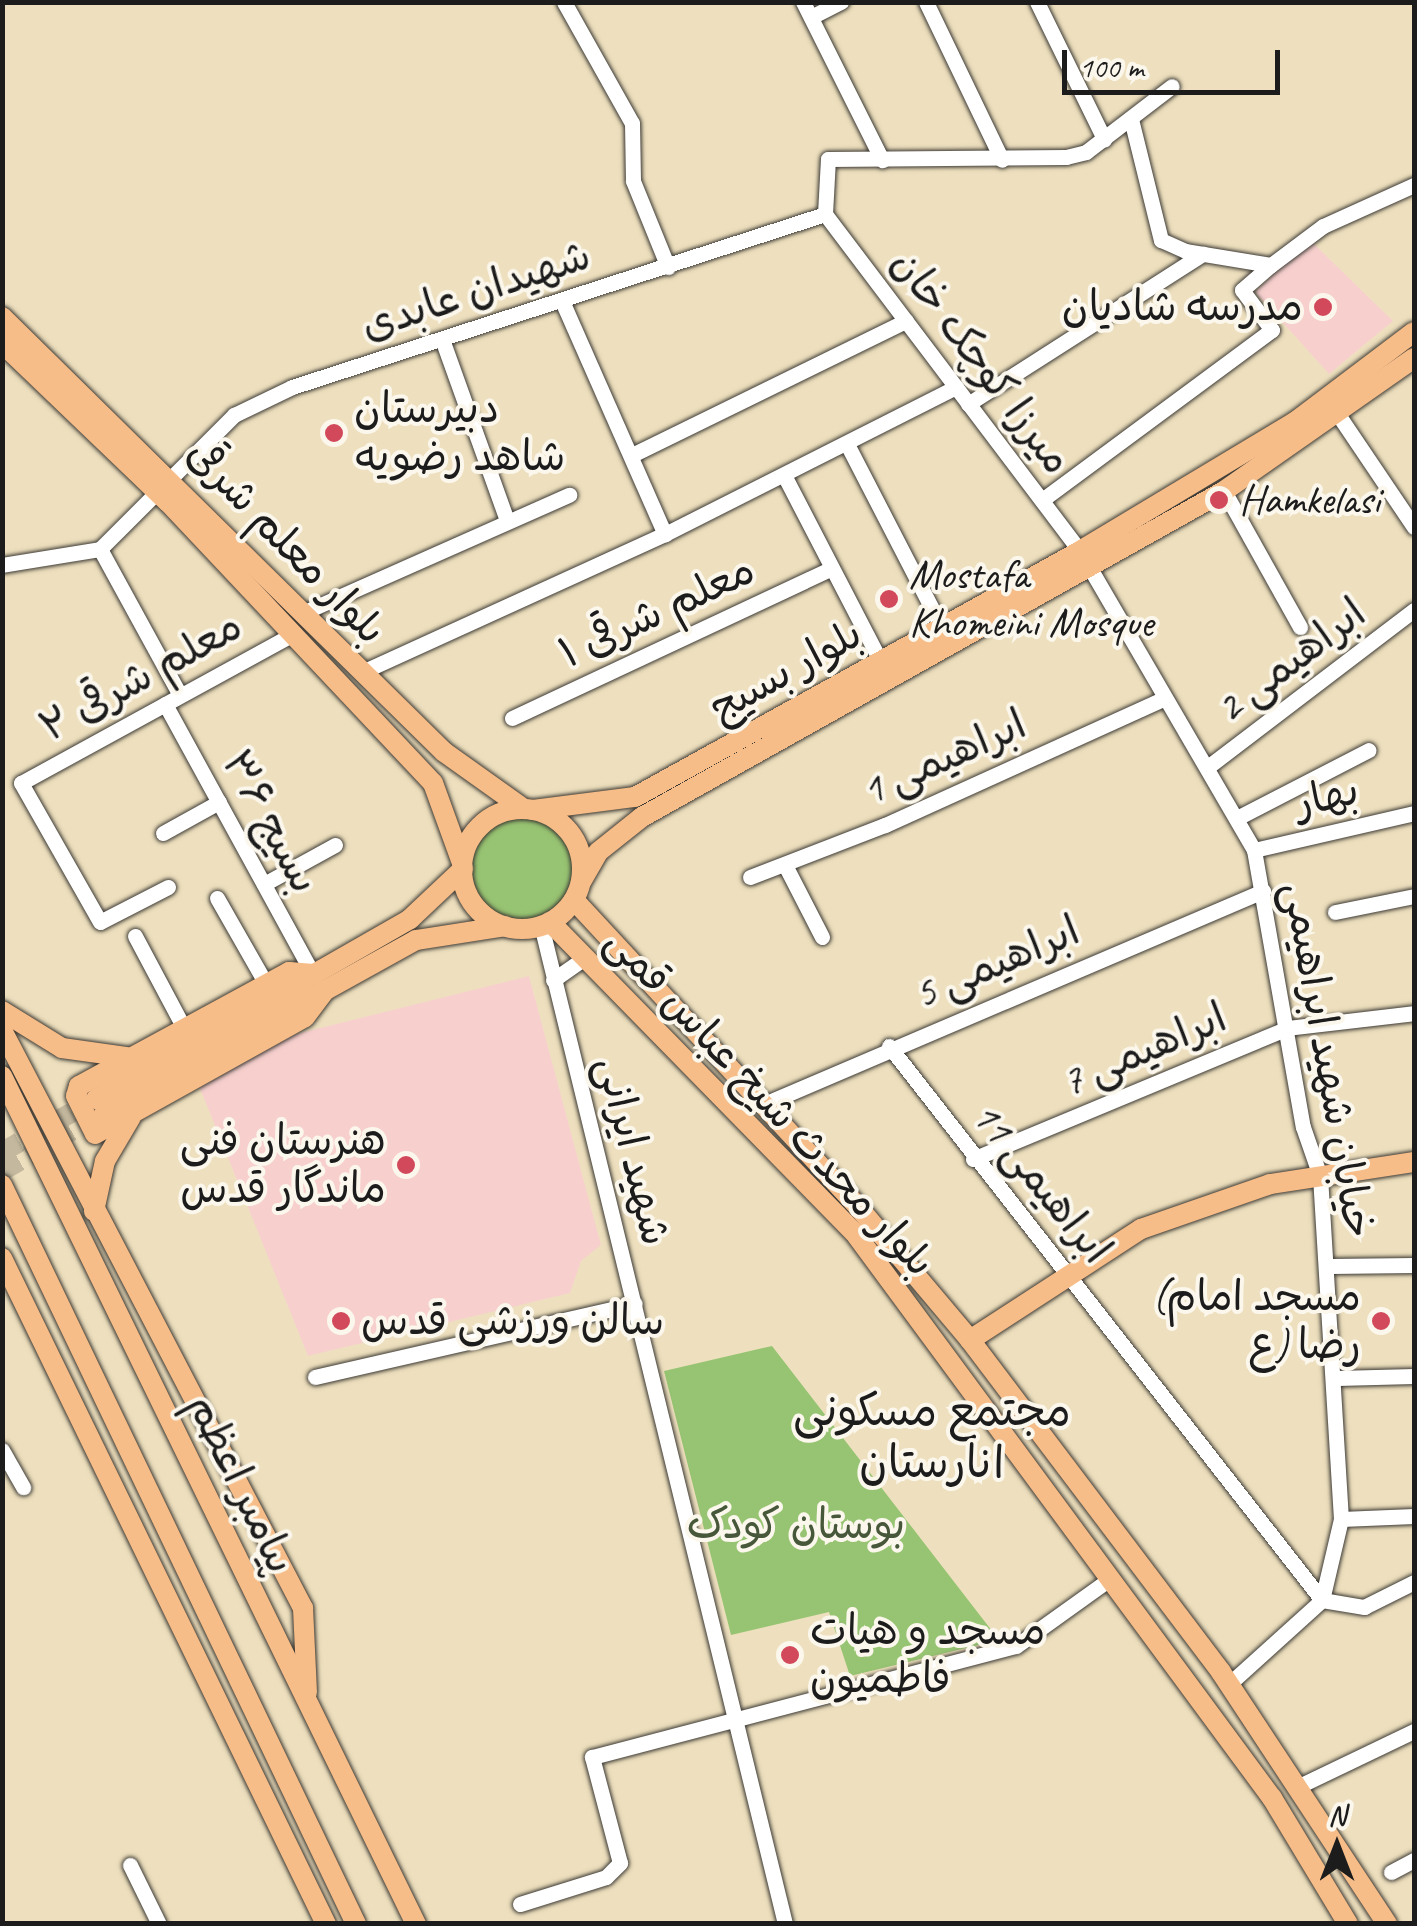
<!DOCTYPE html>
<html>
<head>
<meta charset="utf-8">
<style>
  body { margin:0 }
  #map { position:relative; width:1417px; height:1926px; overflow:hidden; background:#eee0be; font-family:Caveat,"Playpen Sans Arabic",sans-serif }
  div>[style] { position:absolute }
  .built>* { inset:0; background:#f7d0ce }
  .green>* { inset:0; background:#97c472 }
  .round { border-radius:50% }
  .major-tunnel>* { height:20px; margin-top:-10px; transform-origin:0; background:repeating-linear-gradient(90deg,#c4b99e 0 20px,transparent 0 30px) }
  .roads { filter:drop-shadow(0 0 2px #3c3934) drop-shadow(0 0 2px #3c3934) }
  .minor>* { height:15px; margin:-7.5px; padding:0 7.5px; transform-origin:7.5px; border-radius:7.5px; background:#fff }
  .major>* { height:20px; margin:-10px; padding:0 10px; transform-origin:10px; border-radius:10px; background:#f7bd88 }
  .major>.ring { margin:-10px; padding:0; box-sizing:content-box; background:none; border:20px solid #f7bd88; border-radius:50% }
  .dots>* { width:28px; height:28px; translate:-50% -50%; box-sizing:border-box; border:5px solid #fbf7ec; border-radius:50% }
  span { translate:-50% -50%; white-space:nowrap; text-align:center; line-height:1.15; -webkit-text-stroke:8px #fbf7ec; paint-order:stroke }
  .street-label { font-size:42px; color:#1c1c1c }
  .poi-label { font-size:42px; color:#1c1c1c }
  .right { translate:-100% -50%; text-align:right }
  .left { translate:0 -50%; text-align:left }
  .park-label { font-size:42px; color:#47573a }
  .neighbourhood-label { font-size:45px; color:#1c1c1c }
  .frame { position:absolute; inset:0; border:5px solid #1c1c1c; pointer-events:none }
  .north { position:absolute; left:1287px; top:1796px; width:100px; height:100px; -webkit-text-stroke:8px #fbf7ec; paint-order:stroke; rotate:0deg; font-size:28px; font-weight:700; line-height:40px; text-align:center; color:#1c1c1c }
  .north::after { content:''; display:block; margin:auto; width:35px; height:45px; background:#1c1c1c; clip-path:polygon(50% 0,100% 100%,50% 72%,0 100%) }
  .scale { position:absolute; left:1062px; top:50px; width:218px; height:45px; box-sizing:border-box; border:5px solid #1c1c1c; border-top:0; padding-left:12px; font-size:30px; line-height:35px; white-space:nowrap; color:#1c1c1c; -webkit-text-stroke:8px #fbf7ec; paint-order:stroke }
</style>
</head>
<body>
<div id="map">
  <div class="built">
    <div style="clip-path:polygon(1310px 240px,1393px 321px,1329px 374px,1255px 292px)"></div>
    <div style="clip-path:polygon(529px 976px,601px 1245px,581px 1261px,570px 1293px,308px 1356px,199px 1086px,284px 1037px)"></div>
  </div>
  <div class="green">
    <div class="round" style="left:472px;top:818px;width:102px;height:102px"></div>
    <div style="clip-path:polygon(772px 1346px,999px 1640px,850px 1676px,829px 1612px,731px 1635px,664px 1371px)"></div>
  </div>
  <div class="major-tunnel">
    <div style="left:2px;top:1152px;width:106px;rotate:-29.5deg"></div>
    <div style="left:2px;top:1171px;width:114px;rotate:-29.9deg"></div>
  </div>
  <div class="roads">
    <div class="minor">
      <div style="left:564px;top:2px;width:139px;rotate:60.7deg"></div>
      <div style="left:632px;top:123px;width:58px;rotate:89deg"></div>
      <div style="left:633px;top:181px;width:93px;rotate:67.9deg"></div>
      <div style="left:803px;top:2px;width:177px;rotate:63.4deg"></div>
      <div style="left:926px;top:2px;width:175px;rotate:64.3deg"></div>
      <div style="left:1037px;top:2px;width:153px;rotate:63.9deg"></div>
      <div style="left:811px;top:17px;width:34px;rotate:-27deg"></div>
      <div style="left:1131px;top:119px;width:125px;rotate:76.1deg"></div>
      <div style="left:1161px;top:240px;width:27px;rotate:24deg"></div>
      <div style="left:1186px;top:251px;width:86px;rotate:9.4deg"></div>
      <div style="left:825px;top:214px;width:423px;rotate:52.9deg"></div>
      <div style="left:1080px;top:551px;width:346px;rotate:59.8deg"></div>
      <div style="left:1254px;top:850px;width:281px;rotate:80deg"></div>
      <div style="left:1303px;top:1127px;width:52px;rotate:70.9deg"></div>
      <div style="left:1320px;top:1176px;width:344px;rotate:86.5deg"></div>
      <div style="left:1341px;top:1519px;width:83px;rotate:103.2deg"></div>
      <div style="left:1322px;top:1600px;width:125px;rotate:137.9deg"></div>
      <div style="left:825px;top:214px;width:55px;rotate:-86.9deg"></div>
      <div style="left:828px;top:159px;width:238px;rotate:-0.5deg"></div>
      <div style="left:1066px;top:157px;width:21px;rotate:-14deg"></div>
      <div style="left:1086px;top:152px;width:108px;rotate:-37.5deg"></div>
      <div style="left:562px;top:301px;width:255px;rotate:66.2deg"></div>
      <div style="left:442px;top:339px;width:193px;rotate:70.3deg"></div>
      <div style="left:968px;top:404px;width:279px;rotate:-32.6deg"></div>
      <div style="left:1339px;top:416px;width:134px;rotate:56deg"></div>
      <div style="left:848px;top:446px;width:205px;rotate:62.7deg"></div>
      <div style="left:632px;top:455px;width:305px;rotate:-26.1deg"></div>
      <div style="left:785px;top:477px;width:208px;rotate:62.6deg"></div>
      <div style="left:1224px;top:491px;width:156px;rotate:60.8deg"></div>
      <div style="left:1042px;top:500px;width:286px;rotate:-36.5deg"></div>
      <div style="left:1272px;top:330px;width:50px;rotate:-126.9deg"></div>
      <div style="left:1242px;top:290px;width:38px;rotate:-41deg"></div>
      <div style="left:1271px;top:265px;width:65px;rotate:-36.9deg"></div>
      <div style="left:1323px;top:226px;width:100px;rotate:-24.3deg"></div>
      <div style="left:100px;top:549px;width:166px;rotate:61.3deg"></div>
      <div style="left:2px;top:565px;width:99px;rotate:-9.3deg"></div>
      <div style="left:100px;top:549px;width:190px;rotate:-45deg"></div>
      <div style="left:234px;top:415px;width:64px;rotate:-25.8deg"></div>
      <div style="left:292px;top:387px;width:560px;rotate:-17.98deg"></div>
      <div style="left:307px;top:611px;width:287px;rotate:-23.9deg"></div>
      <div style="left:362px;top:672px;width:333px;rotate:-24.5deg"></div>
      <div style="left:665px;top:534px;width:326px;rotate:-26.8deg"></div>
      <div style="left:165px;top:704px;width:308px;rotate:61.3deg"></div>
      <div style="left:512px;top:718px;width:353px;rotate:-25.1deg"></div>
      <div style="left:1209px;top:766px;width:258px;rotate:-37.3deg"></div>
      <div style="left:1237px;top:818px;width:148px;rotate:-27.3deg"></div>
      <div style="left:163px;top:833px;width:64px;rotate:-29deg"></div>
      <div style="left:1254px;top:850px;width:164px;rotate:-13deg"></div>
      <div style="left:785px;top:865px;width:81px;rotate:62.8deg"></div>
      <div style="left:750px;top:877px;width:145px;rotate:-21.1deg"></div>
      <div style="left:885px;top:825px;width:307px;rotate:-24.4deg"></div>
      <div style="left:264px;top:884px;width:81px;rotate:-28.8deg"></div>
      <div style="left:168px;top:887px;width:76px;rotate:152.8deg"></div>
      <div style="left:100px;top:922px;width:160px;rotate:-119.6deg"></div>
      <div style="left:21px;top:783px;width:312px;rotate:-28.7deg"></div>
      <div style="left:217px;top:898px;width:99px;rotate:60.3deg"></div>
      <div style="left:1335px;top:912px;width:81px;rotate:-11.4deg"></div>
      <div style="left:541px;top:925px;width:1028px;rotate:76.27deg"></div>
      <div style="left:135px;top:936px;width:104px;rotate:62deg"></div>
      <div style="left:553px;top:980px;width:39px;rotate:-35deg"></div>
      <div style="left:889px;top:1046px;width:703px;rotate:51.99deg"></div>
      <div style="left:1322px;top:1600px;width:43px;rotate:9.5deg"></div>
      <div style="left:1364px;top:1607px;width:56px;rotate:-26.6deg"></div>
      <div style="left:762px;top:1105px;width:545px;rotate:-23.13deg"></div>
      <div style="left:973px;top:1159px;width:340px;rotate:-22.6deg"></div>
      <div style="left:1287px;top:1028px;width:128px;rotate:-6.7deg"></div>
      <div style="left:1330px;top:1266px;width:84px;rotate:-0.7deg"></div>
      <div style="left:315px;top:1377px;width:328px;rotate:-12.9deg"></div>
      <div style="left:1337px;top:1378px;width:77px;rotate:-1.5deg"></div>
      <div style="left:2px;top:1450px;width:43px;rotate:60.4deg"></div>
      <div style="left:1341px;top:1519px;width:73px;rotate:-2.4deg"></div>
      <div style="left:1297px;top:1787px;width:130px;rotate:-25.6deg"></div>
      <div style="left:130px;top:1865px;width:66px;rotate:63.8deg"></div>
      <div style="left:1391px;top:1872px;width:26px;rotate:-28deg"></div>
      <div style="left:520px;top:1904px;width:90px;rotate:-17.4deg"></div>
      <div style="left:606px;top:1877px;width:20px;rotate:-45deg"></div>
      <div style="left:620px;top:1863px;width:110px;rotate:-104.8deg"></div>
      <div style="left:592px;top:1757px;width:438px;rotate:-14.7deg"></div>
      <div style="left:1016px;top:1646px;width:117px;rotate:-35.6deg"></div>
    </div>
    <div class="major">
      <div style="left:2px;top:317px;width:620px;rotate:44.54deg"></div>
      <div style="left:444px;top:752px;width:98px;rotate:35.5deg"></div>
      <div style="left:2px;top:343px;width:230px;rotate:43.8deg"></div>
      <div style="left:168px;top:502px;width:386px;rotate:46.7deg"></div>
      <div style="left:433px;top:783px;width:85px;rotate:70.1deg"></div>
      <div class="ring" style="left:462px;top:809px;width:100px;height:100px"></div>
      <div style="left:533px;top:810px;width:103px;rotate:-7.3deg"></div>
      <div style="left:635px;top:797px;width:508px;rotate:-28.93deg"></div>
      <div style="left:1080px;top:551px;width:251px;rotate:-31deg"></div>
      <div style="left:1295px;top:422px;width:149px;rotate:-37.1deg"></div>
      <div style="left:581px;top:882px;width:34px;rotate:-60deg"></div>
      <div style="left:598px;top:852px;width:56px;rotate:-38.5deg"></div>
      <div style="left:642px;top:817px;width:667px;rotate:-29.25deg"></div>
      <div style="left:1224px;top:491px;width:232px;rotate:-35deg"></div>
      <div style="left:574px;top:900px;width:420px;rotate:47.2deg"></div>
      <div style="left:859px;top:1208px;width:172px;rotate:49.9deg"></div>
      <div style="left:970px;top:1340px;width:416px;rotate:52.9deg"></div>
      <div style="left:1221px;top:1672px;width:302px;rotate:56.6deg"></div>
      <div style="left:550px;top:922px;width:439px;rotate:45.6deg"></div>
      <div style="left:857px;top:1236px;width:699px;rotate:53.56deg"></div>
      <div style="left:1272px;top:1798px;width:147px;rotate:58.9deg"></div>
      <div style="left:313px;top:974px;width:24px;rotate:-175deg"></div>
      <div style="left:289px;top:972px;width:239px;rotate:151.5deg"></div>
      <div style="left:79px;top:1086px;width:10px;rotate:107deg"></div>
      <div style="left:76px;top:1096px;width:42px;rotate:63.4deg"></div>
      <div style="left:95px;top:1134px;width:240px;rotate:-29.1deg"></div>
      <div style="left:305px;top:1017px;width:34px;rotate:-53deg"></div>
      <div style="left:2px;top:1011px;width:70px;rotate:31.7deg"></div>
      <div style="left:62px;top:1048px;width:66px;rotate:7.9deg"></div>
      <div style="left:2px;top:1030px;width:652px;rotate:62.49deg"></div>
      <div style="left:303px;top:1608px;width:84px;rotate:87.3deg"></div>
      <div style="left:2px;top:1076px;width:944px;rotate:63.98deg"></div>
      <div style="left:96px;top:1099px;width:362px;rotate:-29.8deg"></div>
      <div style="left:410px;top:919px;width:73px;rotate:-43.3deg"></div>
      <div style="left:104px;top:1113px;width:357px;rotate:-29deg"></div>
      <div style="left:416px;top:940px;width:90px;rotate:-8.9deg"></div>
      <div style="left:2px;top:1185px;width:819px;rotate:64.4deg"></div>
      <div style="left:94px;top:1211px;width:51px;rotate:-77.6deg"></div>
      <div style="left:105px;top:1161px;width:51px;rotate:-59.4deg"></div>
      <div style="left:2px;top:1258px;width:741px;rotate:64.06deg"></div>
      <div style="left:970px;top:1340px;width:204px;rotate:-33deg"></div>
      <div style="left:1141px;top:1229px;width:137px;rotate:-19.2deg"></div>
      <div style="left:1270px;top:1184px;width:146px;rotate:-8.7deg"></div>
    </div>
  </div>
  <div class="dots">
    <div style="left:1323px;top:307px;background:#d1495b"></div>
    <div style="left:334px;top:433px;background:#d1495b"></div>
    <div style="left:1219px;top:500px;background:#d1495b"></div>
    <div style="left:889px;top:599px;background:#d1495b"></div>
    <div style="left:406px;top:1165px;background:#d1495b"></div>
    <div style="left:341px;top:1321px;background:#d1495b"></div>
    <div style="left:1381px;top:1321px;background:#d1495b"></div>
    <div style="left:790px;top:1655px;background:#d1495b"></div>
  </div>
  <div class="street-label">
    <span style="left:476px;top:291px;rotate:-18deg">شهیدان عابدی</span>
    <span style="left:981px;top:362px;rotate:53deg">میرزا کوچک خان</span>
    <span style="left:286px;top:542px;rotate:46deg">بلوار معلم شرقی</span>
    <span style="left:657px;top:612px;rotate:-25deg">معلم شرقی ۱</span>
    <span style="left:1291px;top:661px;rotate:-37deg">ابراهیمی 2</span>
    <span style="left:786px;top:671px;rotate:-29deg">بلوار بسیج</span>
    <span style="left:141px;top:677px;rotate:-29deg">معلم شرقی ۲</span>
    <span style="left:944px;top:758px;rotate:-24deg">ابراهیمی 1</span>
    <span style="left:1327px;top:797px;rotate:-13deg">بهار</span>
    <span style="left:270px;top:822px;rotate:61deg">بسیج ۳۶</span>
    <span style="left:997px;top:963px;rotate:-23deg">ابراهیمی 5</span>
    <span style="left:1144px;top:1050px;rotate:-23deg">ابراهیمی 7</span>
    <span style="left:1328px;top:1060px;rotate:80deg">خیابان شهید ابراهیمی</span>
    <span style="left:770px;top:1102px;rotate:47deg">بلوار محدث شیخ عباس قمی</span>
    <span style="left:633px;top:1151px;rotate:76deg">شهید ایرانی</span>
    <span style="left:1041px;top:1183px;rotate:51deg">ابراهیمی 11</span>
    <span style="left:241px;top:1484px;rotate:64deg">پیامبر اعظم</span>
  </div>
  <div class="poi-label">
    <span class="right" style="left:1303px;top:307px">مدرسه شادیان</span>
    <span class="left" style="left:354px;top:433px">دبیرستان<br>شاهد رضویه</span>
    <span class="left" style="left:1239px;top:500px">Hamkelasi</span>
    <span class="left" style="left:909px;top:599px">Mostafa<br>Khomeini Mosque</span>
    <span class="right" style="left:386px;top:1165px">هنرستان فنی<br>ماندگار قدس</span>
    <span class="right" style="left:1361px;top:1321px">(مسجد امام<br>رضا (ع</span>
    <span class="left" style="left:361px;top:1321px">سالن ورزشی قدس</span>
    <span class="left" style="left:810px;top:1655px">مسجد و هیات<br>فاطمیون</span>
  </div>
  <div class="park-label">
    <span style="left:796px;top:1525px">بوستان کودک</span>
  </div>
  <div class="neighbourhood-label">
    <span style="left:932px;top:1437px">مجتمع مسکونی<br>انارستان</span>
  </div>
  <div class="frame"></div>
  <div class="north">N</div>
  <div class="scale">100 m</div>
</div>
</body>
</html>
